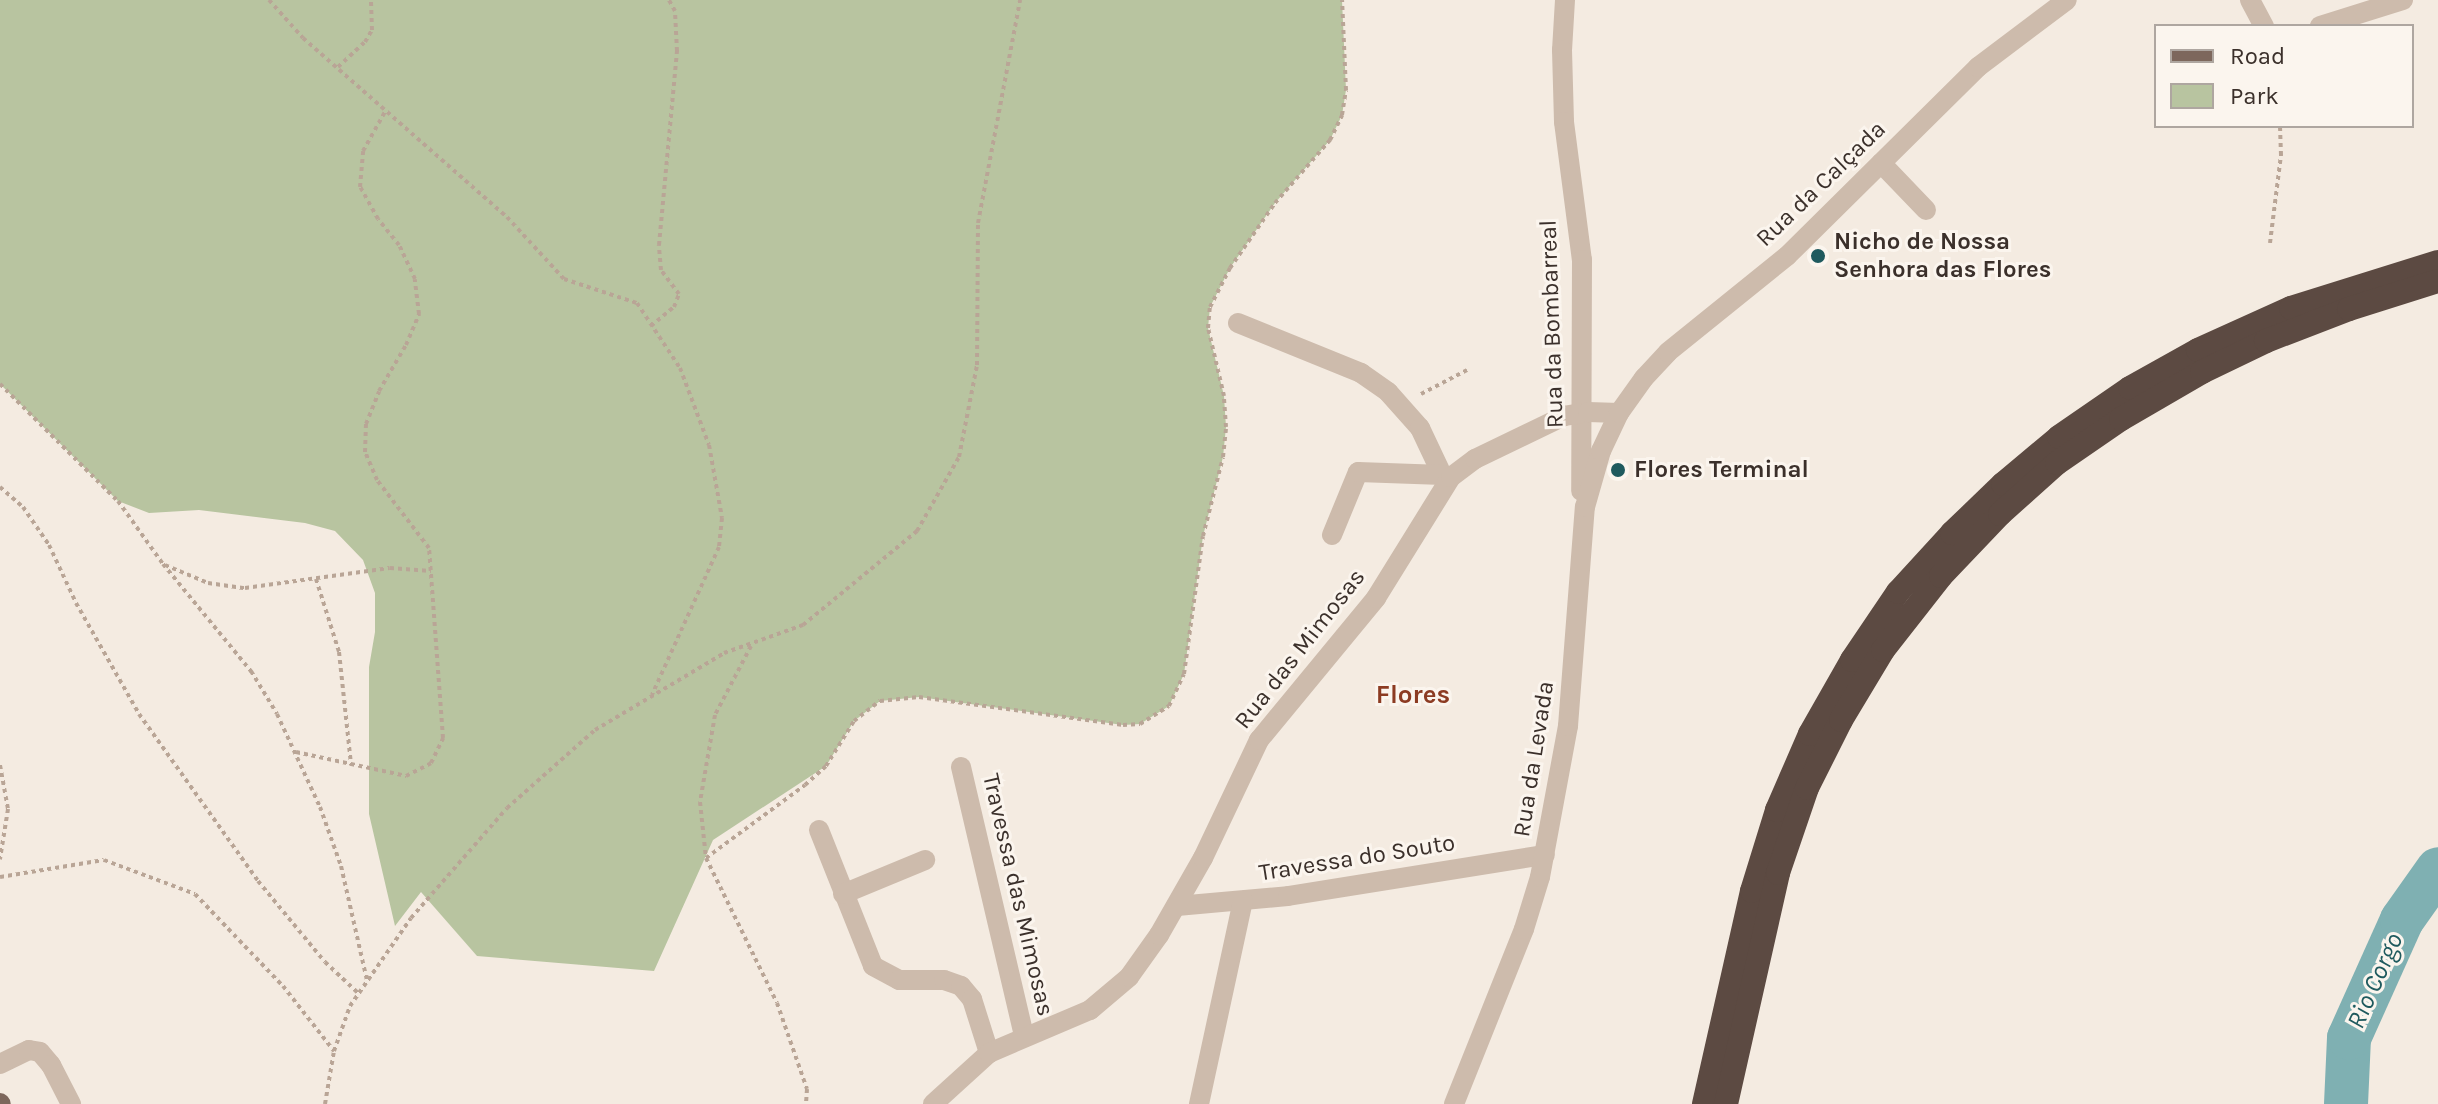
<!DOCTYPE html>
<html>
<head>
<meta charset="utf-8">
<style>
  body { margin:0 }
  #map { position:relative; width:2438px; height:1104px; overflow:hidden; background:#f4ebe1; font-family:Karla,sans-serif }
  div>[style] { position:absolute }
  .green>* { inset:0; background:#b8c4a0 }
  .river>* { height:44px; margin:-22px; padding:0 22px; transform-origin:22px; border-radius:22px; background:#7fb0b2 }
  .path>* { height:4px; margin-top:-2px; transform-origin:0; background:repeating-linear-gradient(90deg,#b9a596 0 4px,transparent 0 8px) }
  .minor>* { height:20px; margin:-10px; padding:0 10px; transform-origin:10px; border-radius:10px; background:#cdbbac }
  .major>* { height:20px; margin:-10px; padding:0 10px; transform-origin:10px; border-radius:10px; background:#7d675c }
  .highway>* { height:24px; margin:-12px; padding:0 12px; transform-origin:12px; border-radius:12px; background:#5c4a42 }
  .dots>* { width:22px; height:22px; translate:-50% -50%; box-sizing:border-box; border:4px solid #fbf5ee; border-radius:50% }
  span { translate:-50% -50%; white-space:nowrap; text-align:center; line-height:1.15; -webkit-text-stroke:6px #fbf5ee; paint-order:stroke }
  .street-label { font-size:24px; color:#3b302b }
  .poi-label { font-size:24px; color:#3b302b; font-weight:700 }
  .left { translate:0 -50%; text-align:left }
  .neighbourhood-label { font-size:26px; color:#8c3b22; font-weight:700 }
  .water-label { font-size:26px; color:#1f5a5e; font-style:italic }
  .legend { position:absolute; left:2154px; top:24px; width:260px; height:104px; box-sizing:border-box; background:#fbf5ee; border:2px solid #aea6a0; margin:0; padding:10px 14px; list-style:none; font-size:24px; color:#3b302b }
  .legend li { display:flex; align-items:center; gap:16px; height:40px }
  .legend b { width:40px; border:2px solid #aea6a0 }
</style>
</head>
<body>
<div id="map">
  <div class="green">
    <div style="clip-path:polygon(0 0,1342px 0,1346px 90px,1342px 115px,1330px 140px,1275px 203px,1230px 268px,1210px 307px,1208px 328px,1224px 396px,1226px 427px,1223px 457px,1203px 536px,1184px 674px,1169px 706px,1140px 724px,1123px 725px,919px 697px,880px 701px,854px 721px,826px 766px,713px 840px,654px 971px,477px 956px,421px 892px,395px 926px,369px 814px,369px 667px,375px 632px,375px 593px,363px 560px,335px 531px,305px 523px,199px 510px,149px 513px,118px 501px,0 384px)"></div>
  </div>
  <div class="river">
    <div style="left:2346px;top:1104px;width:66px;rotate:-87.4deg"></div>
    <div style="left:2349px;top:1038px;width:129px;rotate:-65.8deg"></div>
    <div style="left:2402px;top:920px;width:62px;rotate:-54.8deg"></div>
  </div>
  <div class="path">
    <div style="left:269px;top:0;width:51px;rotate:48.2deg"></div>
    <div style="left:303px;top:38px;width:271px;rotate:41.3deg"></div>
    <div style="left:507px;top:217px;width:84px;rotate:47.4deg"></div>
    <div style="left:564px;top:279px;width:77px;rotate:18.2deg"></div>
    <div style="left:637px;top:303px;width:78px;rotate:56.5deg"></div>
    <div style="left:680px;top:368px;width:82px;rotate:69.4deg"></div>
    <div style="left:709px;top:445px;width:74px;rotate:79.9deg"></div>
    <div style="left:722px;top:518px;width:29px;rotate:96deg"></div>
    <div style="left:719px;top:547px;width:162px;rotate:114.4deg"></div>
    <div style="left:338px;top:67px;width:37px;rotate:-43deg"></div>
    <div style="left:365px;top:42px;width:14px;rotate:-60deg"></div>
    <div style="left:372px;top:30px;width:30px;rotate:-92deg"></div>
    <div style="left:2270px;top:243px;width:89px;rotate:-82.9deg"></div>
    <div style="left:2281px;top:155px;width:29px;rotate:-92deg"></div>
    <div style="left:651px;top:326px;width:30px;rotate:-40deg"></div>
    <div style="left:674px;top:307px;width:14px;rotate:-69deg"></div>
    <div style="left:679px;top:294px;width:30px;rotate:-127deg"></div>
    <div style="left:661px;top:270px;width:25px;rotate:-95deg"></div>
    <div style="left:659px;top:245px;width:195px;rotate:-84.7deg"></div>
    <div style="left:677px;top:51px;width:40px;rotate:-92.9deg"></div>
    <div style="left:675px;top:11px;width:13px;rotate:-119deg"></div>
    <div style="left:0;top:384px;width:166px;rotate:44.8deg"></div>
    <div style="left:118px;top:501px;width:77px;rotate:54.5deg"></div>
    <div style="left:163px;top:564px;width:139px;rotate:50.6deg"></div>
    <div style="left:251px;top:671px;width:50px;rotate:58.8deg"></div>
    <div style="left:277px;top:714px;width:102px;rotate:65.2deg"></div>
    <div style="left:320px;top:807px;width:63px;rotate:70.4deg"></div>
    <div style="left:341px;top:866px;width:117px;rotate:77.2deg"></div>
    <div style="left:1421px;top:394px;width:52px;rotate:-27.6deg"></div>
    <div style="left:0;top:487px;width:30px;rotate:41deg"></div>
    <div style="left:23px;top:507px;width:46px;rotate:55.6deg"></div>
    <div style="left:49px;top:545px;width:64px;rotate:65deg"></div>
    <div style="left:76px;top:603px;width:128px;rotate:60.4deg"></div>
    <div style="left:139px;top:714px;width:205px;rotate:54.5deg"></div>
    <div style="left:258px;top:881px;width:105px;rotate:50.4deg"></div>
    <div style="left:325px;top:962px;width:45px;rotate:43.2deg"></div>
    <div style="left:165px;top:565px;width:47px;rotate:22.7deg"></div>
    <div style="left:208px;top:583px;width:37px;rotate:8deg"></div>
    <div style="left:245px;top:588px;width:146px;rotate:-7.9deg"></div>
    <div style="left:390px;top:568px;width:41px;rotate:4.2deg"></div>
    <div style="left:316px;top:579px;width:77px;rotate:72.5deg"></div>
    <div style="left:339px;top:652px;width:114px;rotate:83.9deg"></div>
    <div style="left:751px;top:646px;width:78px;rotate:117.6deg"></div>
    <div style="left:715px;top:715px;width:88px;rotate:99.8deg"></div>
    <div style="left:700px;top:802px;width:56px;rotate:83.9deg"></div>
    <div style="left:706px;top:858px;width:161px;rotate:63.9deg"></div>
    <div style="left:777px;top:1003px;width:91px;rotate:70.8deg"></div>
    <div style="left:807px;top:1089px;width:15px;rotate:94deg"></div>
    <div style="left:296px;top:752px;width:113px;rotate:12.3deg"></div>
    <div style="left:406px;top:776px;width:28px;rotate:-27deg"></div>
    <div style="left:431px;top:763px;width:28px;rotate:-64deg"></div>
    <div style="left:443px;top:738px;width:191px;rotate:-94.2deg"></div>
    <div style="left:429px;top:548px;width:86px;rotate:-127.4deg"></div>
    <div style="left:377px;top:480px;width:30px;rotate:-113deg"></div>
    <div style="left:365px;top:452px;width:28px;rotate:-88deg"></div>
    <div style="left:366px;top:424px;width:35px;rotate:-68deg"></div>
    <div style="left:379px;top:391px;width:53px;rotate:-59.6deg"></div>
    <div style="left:406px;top:345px;width:34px;rotate:-67deg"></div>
    <div style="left:419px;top:314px;width:35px;rotate:-97deg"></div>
    <div style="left:415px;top:279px;width:38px;rotate:-115deg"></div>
    <div style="left:399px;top:245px;width:33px;rotate:-129deg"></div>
    <div style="left:378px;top:219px;width:37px;rotate:-119deg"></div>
    <div style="left:360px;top:187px;width:36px;rotate:-85deg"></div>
    <div style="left:363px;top:151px;width:47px;rotate:-60.7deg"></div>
    <div style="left:0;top:765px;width:45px;rotate:79.7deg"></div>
    <div style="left:8px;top:809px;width:51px;rotate:99.1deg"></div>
    <div style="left:706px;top:858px;width:123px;rotate:-36.4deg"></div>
    <div style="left:805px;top:785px;width:28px;rotate:-42deg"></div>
    <div style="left:826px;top:766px;width:53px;rotate:-58.1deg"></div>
    <div style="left:854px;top:721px;width:33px;rotate:-38deg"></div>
    <div style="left:880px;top:701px;width:39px;rotate:-6deg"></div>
    <div style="left:919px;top:697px;width:206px;rotate:7.8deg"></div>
    <div style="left:1123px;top:725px;width:17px;rotate:-3deg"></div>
    <div style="left:1140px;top:724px;width:34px;rotate:-32deg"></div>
    <div style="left:1169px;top:706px;width:35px;rotate:-65deg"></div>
    <div style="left:1184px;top:674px;width:139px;rotate:-82.2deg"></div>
    <div style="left:1203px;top:536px;width:81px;rotate:-75.8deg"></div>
    <div style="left:1223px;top:457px;width:30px;rotate:-84deg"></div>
    <div style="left:1226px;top:427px;width:31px;rotate:-94deg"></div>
    <div style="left:1224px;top:396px;width:70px;rotate:-103.2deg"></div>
    <div style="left:1208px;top:328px;width:21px;rotate:-85deg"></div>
    <div style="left:1210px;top:307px;width:44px;rotate:-62.9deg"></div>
    <div style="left:1230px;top:268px;width:79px;rotate:-55.3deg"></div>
    <div style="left:1275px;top:203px;width:84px;rotate:-48.9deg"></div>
    <div style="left:1330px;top:140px;width:28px;rotate:-64deg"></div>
    <div style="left:1342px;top:115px;width:25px;rotate:-81deg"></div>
    <div style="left:1346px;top:90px;width:90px;rotate:-92.5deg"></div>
    <div style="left:0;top:877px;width:105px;rotate:-9.3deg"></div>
    <div style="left:104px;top:860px;width:97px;rotate:20.5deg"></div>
    <div style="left:195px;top:894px;width:127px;rotate:46.3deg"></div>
    <div style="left:283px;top:986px;width:83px;rotate:51.9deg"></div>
    <div style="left:334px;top:1051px;width:48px;rotate:-70.4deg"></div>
    <div style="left:350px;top:1006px;width:107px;rotate:-55.3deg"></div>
    <div style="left:411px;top:918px;width:146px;rotate:-48.9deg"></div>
    <div style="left:507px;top:808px;width:118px;rotate:-41.6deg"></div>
    <div style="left:595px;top:730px;width:150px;rotate:-30.8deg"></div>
    <div style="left:724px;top:653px;width:84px;rotate:-19.5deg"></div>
    <div style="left:803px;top:625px;width:148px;rotate:-39.5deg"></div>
    <div style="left:917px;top:531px;width:85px;rotate:-60.4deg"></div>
    <div style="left:959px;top:457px;width:94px;rotate:-78.9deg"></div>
    <div style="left:977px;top:365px;width:142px;rotate:-89.6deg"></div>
    <div style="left:978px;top:223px;width:227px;rotate:-79.3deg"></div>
    <div style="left:325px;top:1104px;width:54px;rotate:-80.4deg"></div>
  </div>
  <div class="minor">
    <div style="left:1565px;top:0;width:50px;rotate:93.4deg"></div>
    <div style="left:1562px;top:50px;width:72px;rotate:88.4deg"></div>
    <div style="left:1564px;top:122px;width:139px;rotate:82.6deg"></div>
    <div style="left:1582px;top:260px;width:231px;rotate:90.2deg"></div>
    <div style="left:2250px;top:0;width:30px;rotate:62deg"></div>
    <div style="left:2320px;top:26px;width:87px;rotate:-17.4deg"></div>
    <div style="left:1881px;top:163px;width:65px;rotate:46.2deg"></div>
    <div style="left:1238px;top:323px;width:133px;rotate:22.1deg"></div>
    <div style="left:1361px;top:373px;width:33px;rotate:35deg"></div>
    <div style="left:1388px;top:392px;width:48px;rotate:48.4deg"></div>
    <div style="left:1420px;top:428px;width:61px;rotate:64.7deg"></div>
    <div style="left:1332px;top:535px;width:68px;rotate:-67.6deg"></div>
    <div style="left:1358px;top:472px;width:85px;rotate:2deg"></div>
    <div style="left:961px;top:767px;width:275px;rotate:76.8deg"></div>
    <div style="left:819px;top:830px;width:146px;rotate:68.3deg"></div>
    <div style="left:873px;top:966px;width:30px;rotate:28deg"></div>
    <div style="left:899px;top:980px;width:45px"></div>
    <div style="left:944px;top:980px;width:18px;rotate:19deg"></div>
    <div style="left:961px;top:986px;width:17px;rotate:50deg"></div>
    <div style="left:972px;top:999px;width:57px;rotate:72.5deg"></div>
    <div style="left:843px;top:894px;width:89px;rotate:-22.5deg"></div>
    <div style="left:1177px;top:906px;width:111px;rotate:-5.1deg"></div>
    <div style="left:1288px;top:896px;width:260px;rotate:-9.1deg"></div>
    <div style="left:0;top:1064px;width:32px;rotate:-26deg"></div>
    <div style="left:29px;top:1050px;width:11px;rotate:10deg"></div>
    <div style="left:40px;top:1052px;width:17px;rotate:50deg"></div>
    <div style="left:51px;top:1065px;width:44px;rotate:62.9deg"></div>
    <div style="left:933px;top:1104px;width:76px;rotate:-42.3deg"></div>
    <div style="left:989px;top:1053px;width:110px;rotate:-23.1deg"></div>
    <div style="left:1090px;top:1010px;width:51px;rotate:-40.2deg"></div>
    <div style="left:1129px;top:977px;width:52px;rotate:-54.5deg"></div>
    <div style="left:1159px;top:935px;width:89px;rotate:-60.3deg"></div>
    <div style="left:1203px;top:858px;width:131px;rotate:-64.6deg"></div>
    <div style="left:1259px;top:740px;width:184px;rotate:-50.5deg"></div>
    <div style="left:1376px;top:598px;width:142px;rotate:-58.2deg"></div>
    <div style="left:1451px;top:477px;width:30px;rotate:-37deg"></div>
    <div style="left:1475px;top:459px;width:99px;rotate:-25.8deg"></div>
    <div style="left:1564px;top:416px;width:24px;rotate:-9deg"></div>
    <div style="left:1588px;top:412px;width:31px;rotate:2deg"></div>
    <div style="left:1199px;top:1104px;width:208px;rotate:-77.8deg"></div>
    <div style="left:1454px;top:1104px;width:188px;rotate:-68.2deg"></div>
    <div style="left:1524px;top:929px;width:54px;rotate:-72.9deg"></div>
    <div style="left:1540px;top:877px;width:154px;rotate:-79.5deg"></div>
    <div style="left:1568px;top:726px;width:220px;rotate:-85.6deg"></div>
    <div style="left:1585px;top:507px;width:58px;rotate:-74.1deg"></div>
    <div style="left:1601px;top:451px;width:42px;rotate:-64.7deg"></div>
    <div style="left:1619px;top:413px;width:43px;rotate:-54.5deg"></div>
    <div style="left:1644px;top:378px;width:35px;rotate:-47deg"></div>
    <div style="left:1668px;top:352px;width:153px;rotate:-38.9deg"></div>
    <div style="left:1787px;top:256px;width:269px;rotate:-44.7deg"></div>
    <div style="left:1978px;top:67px;width:111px;rotate:-37deg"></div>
  </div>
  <div class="major">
    <div style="left:0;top:1103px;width:1px;rotate:45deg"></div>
  </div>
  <div class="highway">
    <div style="left:1704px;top:1104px;width:218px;rotate:-77.3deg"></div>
    <div style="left:1752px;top:891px;width:85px;rotate:-72.8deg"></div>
    <div style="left:1777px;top:810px;width:83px;rotate:-66.5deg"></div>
    <div style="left:1810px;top:734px;width:85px;rotate:-60.4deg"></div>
    <div style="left:1852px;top:660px;width:82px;rotate:-55.9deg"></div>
    <div style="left:1898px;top:592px;width:80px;rotate:-47.5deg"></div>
    <div style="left:1952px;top:533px;width:71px;rotate:-43.9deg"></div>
    <div style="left:2003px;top:484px;width:73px;rotate:-40deg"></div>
    <div style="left:2059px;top:437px;width:86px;rotate:-34.6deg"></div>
    <div style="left:2130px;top:388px;width:78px;rotate:-29.2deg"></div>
    <div style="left:2198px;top:350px;width:102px;rotate:-24.3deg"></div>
    <div style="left:2291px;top:308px;width:154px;rotate:-17.4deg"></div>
    <div style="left:1726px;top:1104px;width:237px;rotate:-77.3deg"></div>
    <div style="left:1778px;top:873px;width:90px;rotate:-71.2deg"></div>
    <div style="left:1807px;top:788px;width:76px;rotate:-63.4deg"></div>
    <div style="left:1841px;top:720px;width:82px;rotate:-59deg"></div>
    <div style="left:1883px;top:650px;width:94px;rotate:-51.9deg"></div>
    <div style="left:1941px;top:576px;width:86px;rotate:-46.4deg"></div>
    <div style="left:2000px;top:514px;width:76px;rotate:-41.8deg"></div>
    <div style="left:2057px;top:463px;width:78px;rotate:-34.5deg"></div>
    <div style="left:2121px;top:419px;width:94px;rotate:-30.1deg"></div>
    <div style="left:2202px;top:372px;width:71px;rotate:-25.8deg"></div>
    <div style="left:2266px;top:341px;width:89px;rotate:-21.1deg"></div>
    <div style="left:2349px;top:309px;width:93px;rotate:-17.5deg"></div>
  </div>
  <div class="dots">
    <div style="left:1818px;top:256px;background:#1f5a5e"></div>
    <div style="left:1618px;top:470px;background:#1f5a5e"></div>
  </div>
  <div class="street-label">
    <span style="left:1821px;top:184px;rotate:-44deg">Rua da Calçada</span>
    <span style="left:1552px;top:324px;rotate:-92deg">Rua da Bombarreal</span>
    <span style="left:1300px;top:649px;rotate:-52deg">Rua das Mimosas</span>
    <span style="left:1534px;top:759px;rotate:-81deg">Rua da Levada</span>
    <span style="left:1357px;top:858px;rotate:-9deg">Travessa do Souto</span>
    <span style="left:1018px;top:895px;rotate:77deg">Travessa das Mimosas</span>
  </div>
  <div class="poi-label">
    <span class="left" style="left:1834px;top:256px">Nicho de Nossa<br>Senhora das Flores</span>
    <span class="left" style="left:1634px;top:470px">Flores Terminal</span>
  </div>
  <div class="neighbourhood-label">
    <span style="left:1413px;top:695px">Flores</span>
  </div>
  <div class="water-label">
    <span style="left:2375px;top:981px;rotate:-66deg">Rio Corgo</span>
  </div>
  <ul class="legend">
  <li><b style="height:10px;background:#7d675c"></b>Road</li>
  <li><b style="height:22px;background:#b8c4a0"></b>Park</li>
  </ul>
</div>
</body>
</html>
